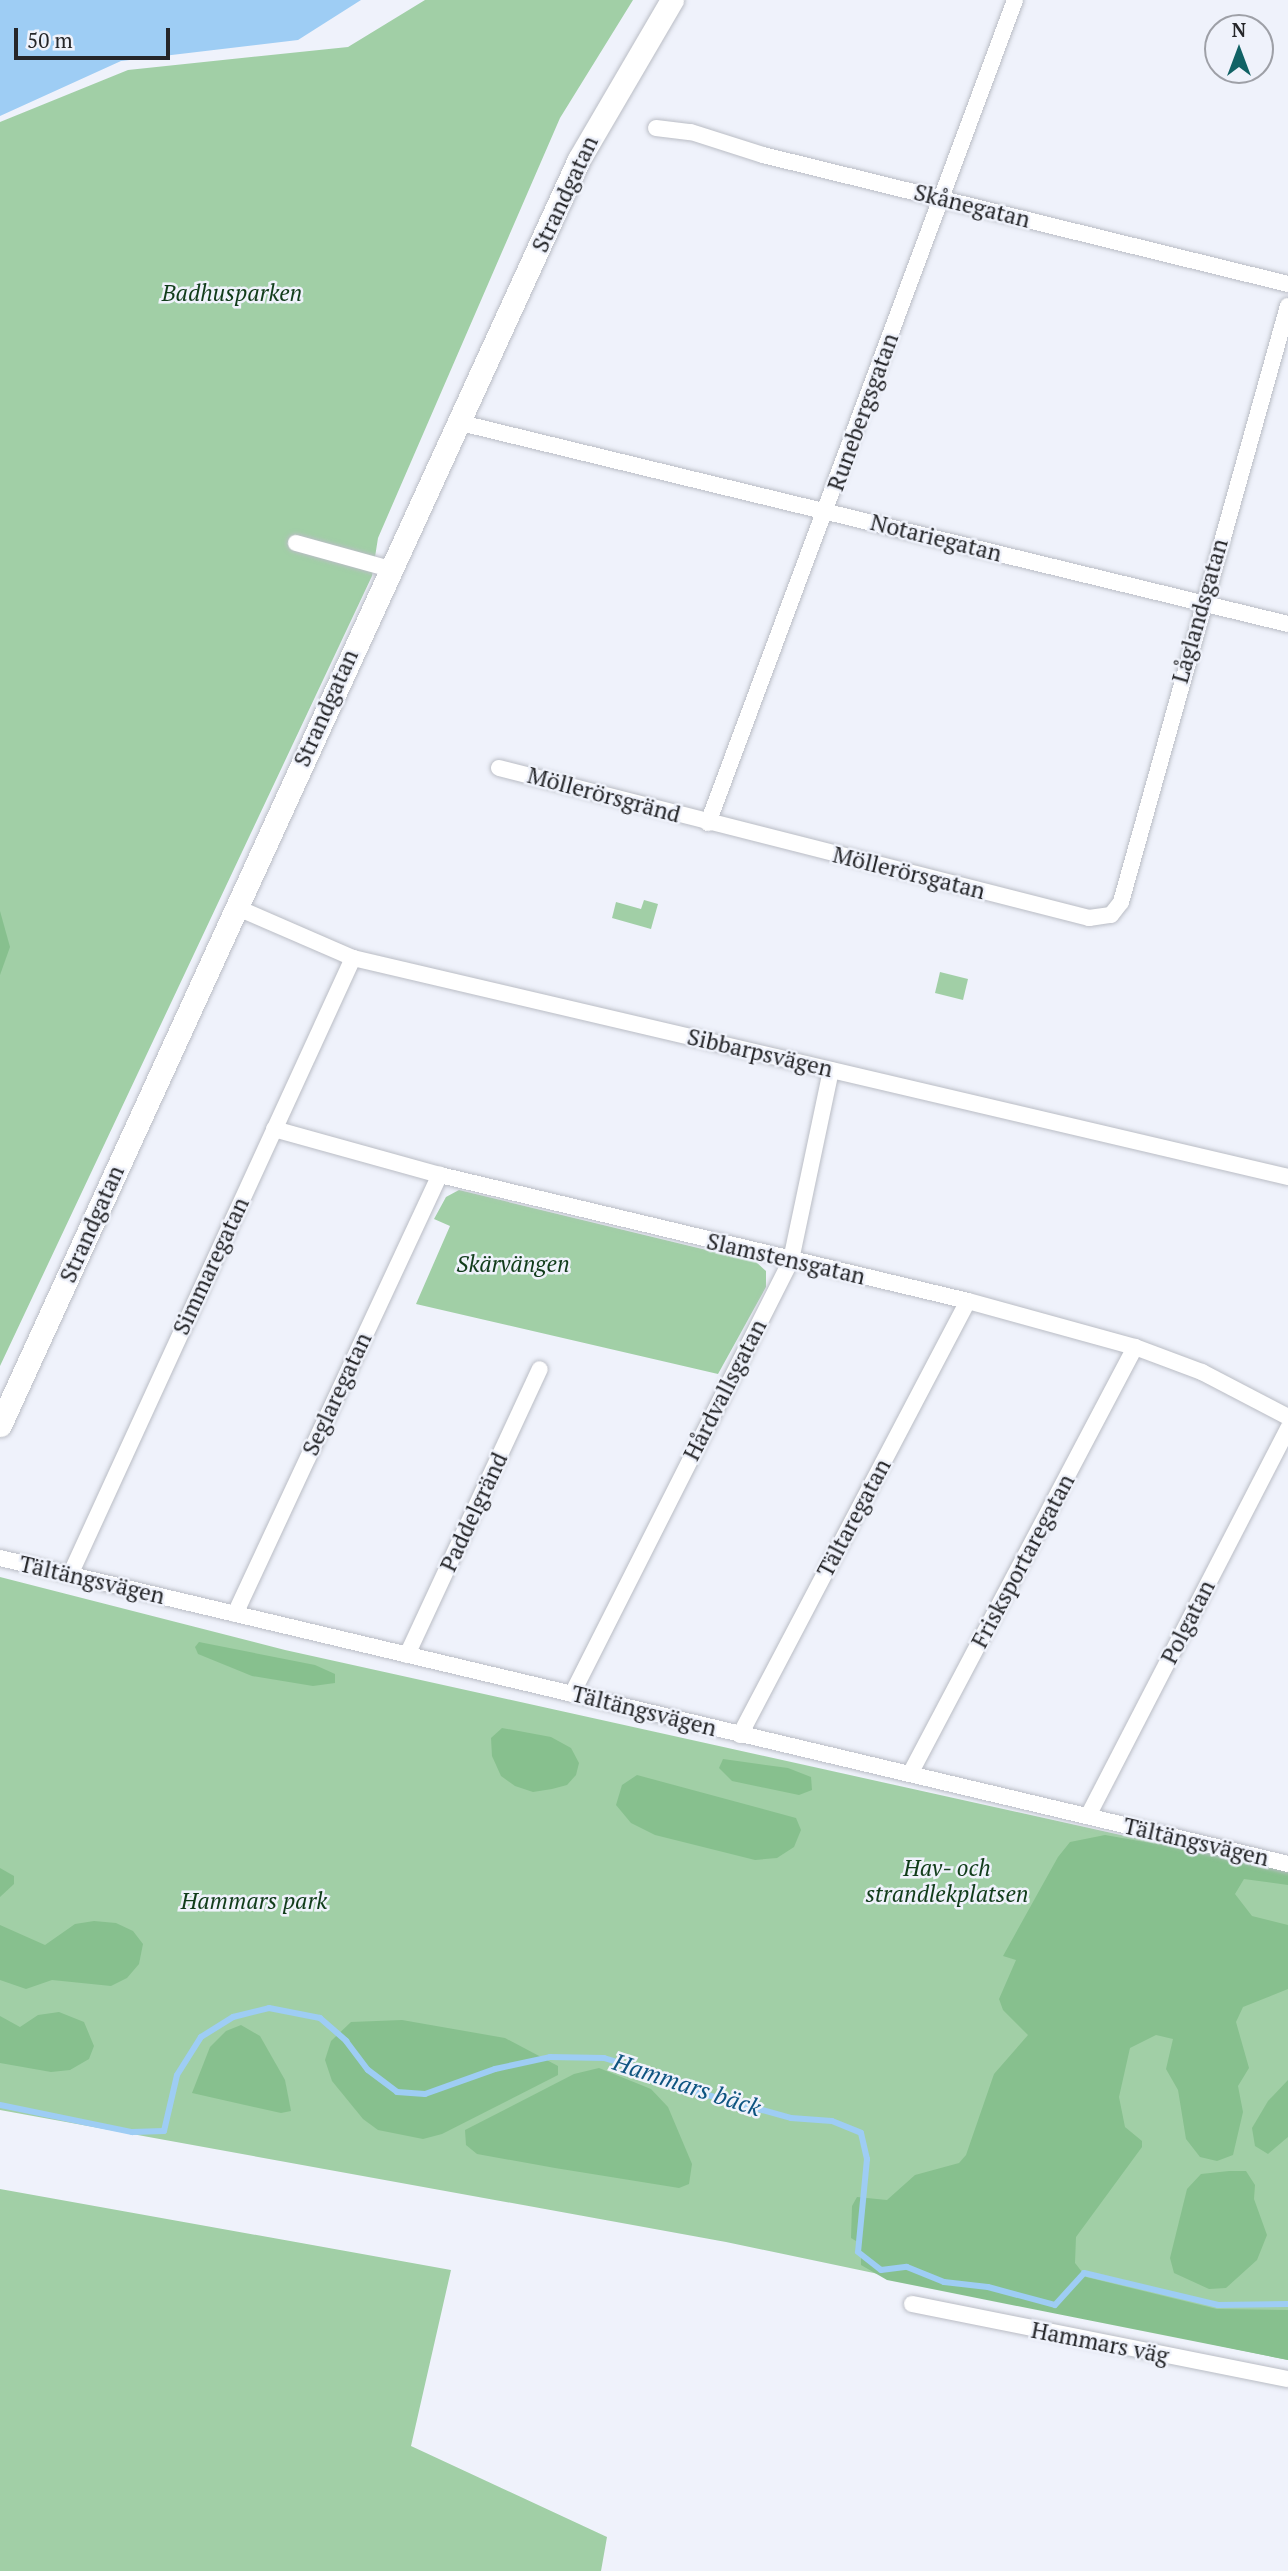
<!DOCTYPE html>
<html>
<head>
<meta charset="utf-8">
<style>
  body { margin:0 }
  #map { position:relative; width:1288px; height:2571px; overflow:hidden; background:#eff2fb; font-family:"PT Serif",serif }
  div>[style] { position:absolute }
  .green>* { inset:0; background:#a1cfa6 }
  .forest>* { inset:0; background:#87c08e }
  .water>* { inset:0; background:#9ecdf4 }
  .stream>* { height:6px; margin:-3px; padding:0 3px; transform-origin:3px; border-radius:3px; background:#9ecdf4 }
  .roads { filter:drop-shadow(0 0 2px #babdc5) drop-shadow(0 0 2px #babdc5) }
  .street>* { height:16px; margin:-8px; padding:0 8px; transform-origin:8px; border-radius:8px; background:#fff }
  .secondary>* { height:23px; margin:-11.5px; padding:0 11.5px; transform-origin:11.5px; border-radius:11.5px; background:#fff }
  span { translate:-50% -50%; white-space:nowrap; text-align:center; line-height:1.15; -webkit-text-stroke:5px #eff2fb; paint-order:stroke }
  .street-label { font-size:23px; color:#252629 }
  .park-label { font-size:23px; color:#113c1a; font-style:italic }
  .water-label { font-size:24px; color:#0e5481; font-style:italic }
  .north { position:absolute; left:1204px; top:14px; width:70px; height:70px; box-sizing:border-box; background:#eff2fb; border:2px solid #9ea0a7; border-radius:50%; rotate:0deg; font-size:19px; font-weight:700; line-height:28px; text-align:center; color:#252629 }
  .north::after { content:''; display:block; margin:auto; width:24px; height:32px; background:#116265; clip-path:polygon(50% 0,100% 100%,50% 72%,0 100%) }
  .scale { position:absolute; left:14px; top:28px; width:156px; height:32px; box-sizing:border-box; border:4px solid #252629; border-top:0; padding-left:9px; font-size:21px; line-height:24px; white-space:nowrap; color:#252629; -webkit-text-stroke:5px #eff2fb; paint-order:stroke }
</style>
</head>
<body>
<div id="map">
  <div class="green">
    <div style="clip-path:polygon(425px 0,633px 0,560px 118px,378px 538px,372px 576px,0 1366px,0 122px,128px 70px,348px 47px)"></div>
    <div style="clip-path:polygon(644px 900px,658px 904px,651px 929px,612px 918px,616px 902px,641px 909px)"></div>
    <div style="clip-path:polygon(940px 972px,968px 979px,963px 1000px,935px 993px)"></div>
    <div style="clip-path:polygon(459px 1190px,756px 1262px,766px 1271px,766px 1287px,718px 1374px,416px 1304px,450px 1226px,434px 1219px,446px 1197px)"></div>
    <div style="clip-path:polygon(0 1577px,285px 1650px,1288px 1872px,1288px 2360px,726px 2242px,0 2110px)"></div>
    <div style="clip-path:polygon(0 2189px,451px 2270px,411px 2446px,607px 2537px,601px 2571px,0 2571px)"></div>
  </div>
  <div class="forest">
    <div style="clip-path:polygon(0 911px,10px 947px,0 975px)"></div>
    <div style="clip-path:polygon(199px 1642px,315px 1665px,335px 1674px,335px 1683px,313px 1686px,252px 1676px,198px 1654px,195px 1647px)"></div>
    <div style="clip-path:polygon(502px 1728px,551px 1737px,571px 1748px,579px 1763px,576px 1775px,567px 1785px,552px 1789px,533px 1792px,515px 1786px,501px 1776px,492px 1756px,491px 1738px)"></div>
    <div style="clip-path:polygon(723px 1759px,788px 1768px,811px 1777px,812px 1790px,799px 1795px,732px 1781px,719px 1768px)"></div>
    <div style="clip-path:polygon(637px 1775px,796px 1818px,801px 1830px,794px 1847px,777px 1858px,755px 1860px,655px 1835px,631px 1823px,616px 1805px,622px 1785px)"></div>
    <div style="clip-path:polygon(1105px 1835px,1288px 1867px,1288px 1885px,1244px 1879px,1235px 1894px,1252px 1916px,1288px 1925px,1288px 1989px,1243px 2007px,1236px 2022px,1249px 2068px,1238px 2086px,1243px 2112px,1233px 2155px,1217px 2161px,1200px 2157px,1186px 2139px,1178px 2090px,1166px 2069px,1173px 2039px,1156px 2035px,1130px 2048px,1119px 2097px,1125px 2127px,1142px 2141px,1142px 2147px,1076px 2237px,1075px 2263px,1086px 2277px,1217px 2309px,1288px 2310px,1288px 2360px,887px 2280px,861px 2265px,861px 2244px,851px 2238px,852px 2206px,857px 2197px,887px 2200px,915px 2175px,959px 2163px,966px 2155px,994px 2074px,1028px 2035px,1003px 2010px,999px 1999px,1016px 1960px,1003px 1956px,1058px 1857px,1070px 1842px)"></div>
    <div style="clip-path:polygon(0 1868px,14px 1876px,14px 1884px,0 1897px)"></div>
    <div style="clip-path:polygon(94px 1921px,116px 1923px,133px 1931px,143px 1944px,139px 1964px,127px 1978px,111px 1986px,52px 1980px,26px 1989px,0 1980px,0 1925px,45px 1945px,75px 1924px)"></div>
    <div style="clip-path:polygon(59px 2012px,84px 2022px,94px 2046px,89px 2059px,70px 2070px,51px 2072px,0 2063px,0 2016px,20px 2027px,38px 2015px)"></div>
    <div style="clip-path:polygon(402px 2020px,505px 2038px,558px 2066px,558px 2075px,442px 2134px,423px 2139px,378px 2130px,363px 2119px,332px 2081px,325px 2060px,331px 2041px,351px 2022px)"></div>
    <div style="clip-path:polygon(241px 2025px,260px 2036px,285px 2080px,291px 2111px,281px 2113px,192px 2093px,210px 2047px,226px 2031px)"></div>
    <div style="clip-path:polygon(599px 2068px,651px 2089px,668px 2107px,692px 2164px,689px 2184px,679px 2188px,555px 2168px,477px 2154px,466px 2145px,465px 2130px,574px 2074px)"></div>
    <div style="clip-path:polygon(1288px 2080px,1288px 2137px,1268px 2154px,1255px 2146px,1252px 2128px,1268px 2101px)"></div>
    <div style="clip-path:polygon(1229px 2171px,1246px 2171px,1255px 2185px,1254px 2199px,1267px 2235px,1257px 2260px,1226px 2288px,1209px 2289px,1174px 2273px,1170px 2258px,1187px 2189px,1201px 2174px)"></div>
  </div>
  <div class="water">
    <div style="clip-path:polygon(0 0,361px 0,298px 40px,121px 61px,0 116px)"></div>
  </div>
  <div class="stream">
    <div style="left:0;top:2105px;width:135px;rotate:11.6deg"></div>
    <div style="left:132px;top:2132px;width:32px;rotate:-2deg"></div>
    <div style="left:164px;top:2131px;width:57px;rotate:-76.9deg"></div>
    <div style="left:177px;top:2075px;width:45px;rotate:-57.7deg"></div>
    <div style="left:201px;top:2037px;width:38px;rotate:-32deg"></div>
    <div style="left:233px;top:2017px;width:37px;rotate:-14deg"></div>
    <div style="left:269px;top:2008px;width:52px;rotate:11.1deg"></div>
    <div style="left:320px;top:2018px;width:35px;rotate:41deg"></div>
    <div style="left:346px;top:2041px;width:36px;rotate:53deg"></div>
    <div style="left:368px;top:2070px;width:36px;rotate:37deg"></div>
    <div style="left:397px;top:2092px;width:28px;rotate:4deg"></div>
    <div style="left:425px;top:2094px;width:74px;rotate:-19.7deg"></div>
    <div style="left:495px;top:2069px;width:56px;rotate:-12.3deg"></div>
    <div style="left:550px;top:2057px;width:54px;rotate:1.1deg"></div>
    <div style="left:604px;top:2058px;width:45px;rotate:16.8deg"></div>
    <div style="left:647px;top:2071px;width:32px;rotate:28deg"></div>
    <div style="left:675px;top:2086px;width:120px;rotate:15.4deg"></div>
    <div style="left:791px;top:2118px;width:41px;rotate:4.2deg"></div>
    <div style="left:832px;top:2121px;width:31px;rotate:22deg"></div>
    <div style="left:861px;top:2133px;width:27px;rotate:77deg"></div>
    <div style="left:867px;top:2159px;width:93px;rotate:95.5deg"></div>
    <div style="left:858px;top:2252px;width:29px;rotate:38deg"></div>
    <div style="left:881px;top:2270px;width:26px;rotate:-7deg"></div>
    <div style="left:907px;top:2267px;width:40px;rotate:22deg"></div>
    <div style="left:944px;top:2282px;width:44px;rotate:6.5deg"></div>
    <div style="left:988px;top:2287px;width:69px;rotate:15deg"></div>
    <div style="left:1055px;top:2305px;width:43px;rotate:-47.8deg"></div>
    <div style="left:1084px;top:2273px;width:138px;rotate:13.4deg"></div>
    <div style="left:1218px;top:2305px;width:70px;rotate:-0.8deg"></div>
  </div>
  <div class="roads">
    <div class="street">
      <div style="left:656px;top:128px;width:35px;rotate:7deg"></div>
      <div style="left:691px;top:132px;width:76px;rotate:17.7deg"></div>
      <div style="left:763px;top:155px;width:541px;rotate:13.8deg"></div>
      <div style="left:461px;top:423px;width:851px;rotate:13.66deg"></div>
      <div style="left:296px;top:543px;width:98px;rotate:15.5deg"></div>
      <div style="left:499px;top:768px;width:609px;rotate:14.26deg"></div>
      <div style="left:1089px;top:918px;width:22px;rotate:-8deg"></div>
      <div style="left:1111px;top:915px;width:16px;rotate:-52deg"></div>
      <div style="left:1121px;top:902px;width:619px;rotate:-74.35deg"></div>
      <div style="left:708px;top:823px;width:878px;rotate:-69.54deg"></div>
      <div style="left:238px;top:908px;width:125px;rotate:23.5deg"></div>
      <div style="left:353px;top:958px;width:960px;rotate:13.18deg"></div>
      <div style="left:274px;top:1129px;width:172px;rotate:15.5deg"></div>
      <div style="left:440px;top:1175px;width:543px;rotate:13.42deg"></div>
      <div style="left:968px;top:1301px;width:173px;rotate:15.4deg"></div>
      <div style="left:1135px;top:1347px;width:72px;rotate:20.5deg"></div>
      <div style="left:1202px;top:1372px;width:97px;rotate:27.6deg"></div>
      <div style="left:0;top:1558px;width:1324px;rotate:13.36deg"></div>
      <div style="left:70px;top:1575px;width:679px;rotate:-65.36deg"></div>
      <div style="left:235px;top:1614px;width:485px;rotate:-65deg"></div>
      <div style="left:407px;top:1655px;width:315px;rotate:-65.1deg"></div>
      <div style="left:572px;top:1694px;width:486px;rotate:-63.2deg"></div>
      <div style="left:791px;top:1260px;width:194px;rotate:-78.1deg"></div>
      <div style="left:740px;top:1735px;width:490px;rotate:-62.3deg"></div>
      <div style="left:910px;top:1774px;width:483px;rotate:-62.2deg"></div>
      <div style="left:1088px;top:1816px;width:437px;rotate:-62.7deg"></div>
      <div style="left:912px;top:2304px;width:383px;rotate:11.3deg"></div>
    </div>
    <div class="secondary">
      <div style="left:0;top:1425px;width:1392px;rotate:-65.42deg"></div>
      <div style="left:579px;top:159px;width:184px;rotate:-59.7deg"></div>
    </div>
  </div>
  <div class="street-label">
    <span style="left:565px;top:194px;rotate:-65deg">Strandgatan</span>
    <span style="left:972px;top:206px;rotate:14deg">Skånegatan</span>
    <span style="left:863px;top:412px;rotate:-70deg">Runebergsgatan</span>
    <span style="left:936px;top:538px;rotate:14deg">Notariegatan</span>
    <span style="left:1200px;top:611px;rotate:-74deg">Låglandsgatan</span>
    <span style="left:326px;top:708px;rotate:-66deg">Strandgatan</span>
    <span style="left:604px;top:795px;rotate:15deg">Möllerörsgränd</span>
    <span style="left:909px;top:873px;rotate:14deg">Möllerörsgatan</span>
    <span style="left:760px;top:1053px;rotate:13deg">Sibbarpsvägen</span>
    <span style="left:92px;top:1224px;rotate:-66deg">Strandgatan</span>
    <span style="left:786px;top:1259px;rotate:13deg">Slamstensgatan</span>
    <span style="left:211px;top:1266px;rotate:-65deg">Simmaregatan</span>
    <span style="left:725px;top:1390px;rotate:-63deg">Hårdvallsgatan</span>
    <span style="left:337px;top:1394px;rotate:-65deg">Seglaregatan</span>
    <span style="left:474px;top:1512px;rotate:-65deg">Paddelgränd</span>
    <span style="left:854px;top:1518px;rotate:-62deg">Tältaregatan</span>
    <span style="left:1023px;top:1561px;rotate:-62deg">Frisksportaregatan</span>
    <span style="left:92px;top:1580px;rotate:13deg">Tältängsvägen</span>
    <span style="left:1188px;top:1622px;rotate:-63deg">Polgatan</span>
    <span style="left:644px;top:1711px;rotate:14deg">Tältängsvägen</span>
    <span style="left:1196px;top:1842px;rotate:13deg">Tältängsvägen</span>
    <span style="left:1100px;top:2343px;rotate:11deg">Hammars väg</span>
  </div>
  <div class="park-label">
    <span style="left:232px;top:293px">Badhusparken</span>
    <span style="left:513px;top:1264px">Skärvängen</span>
    <span style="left:947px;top:1881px">Hav- och<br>strandlekplatsen</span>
    <span style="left:254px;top:1901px">Hammars park</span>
  </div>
  <div class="water-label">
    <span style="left:687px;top:2085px;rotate:18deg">Hammars bäck</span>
  </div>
  <div class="north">N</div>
  <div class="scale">50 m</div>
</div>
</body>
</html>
